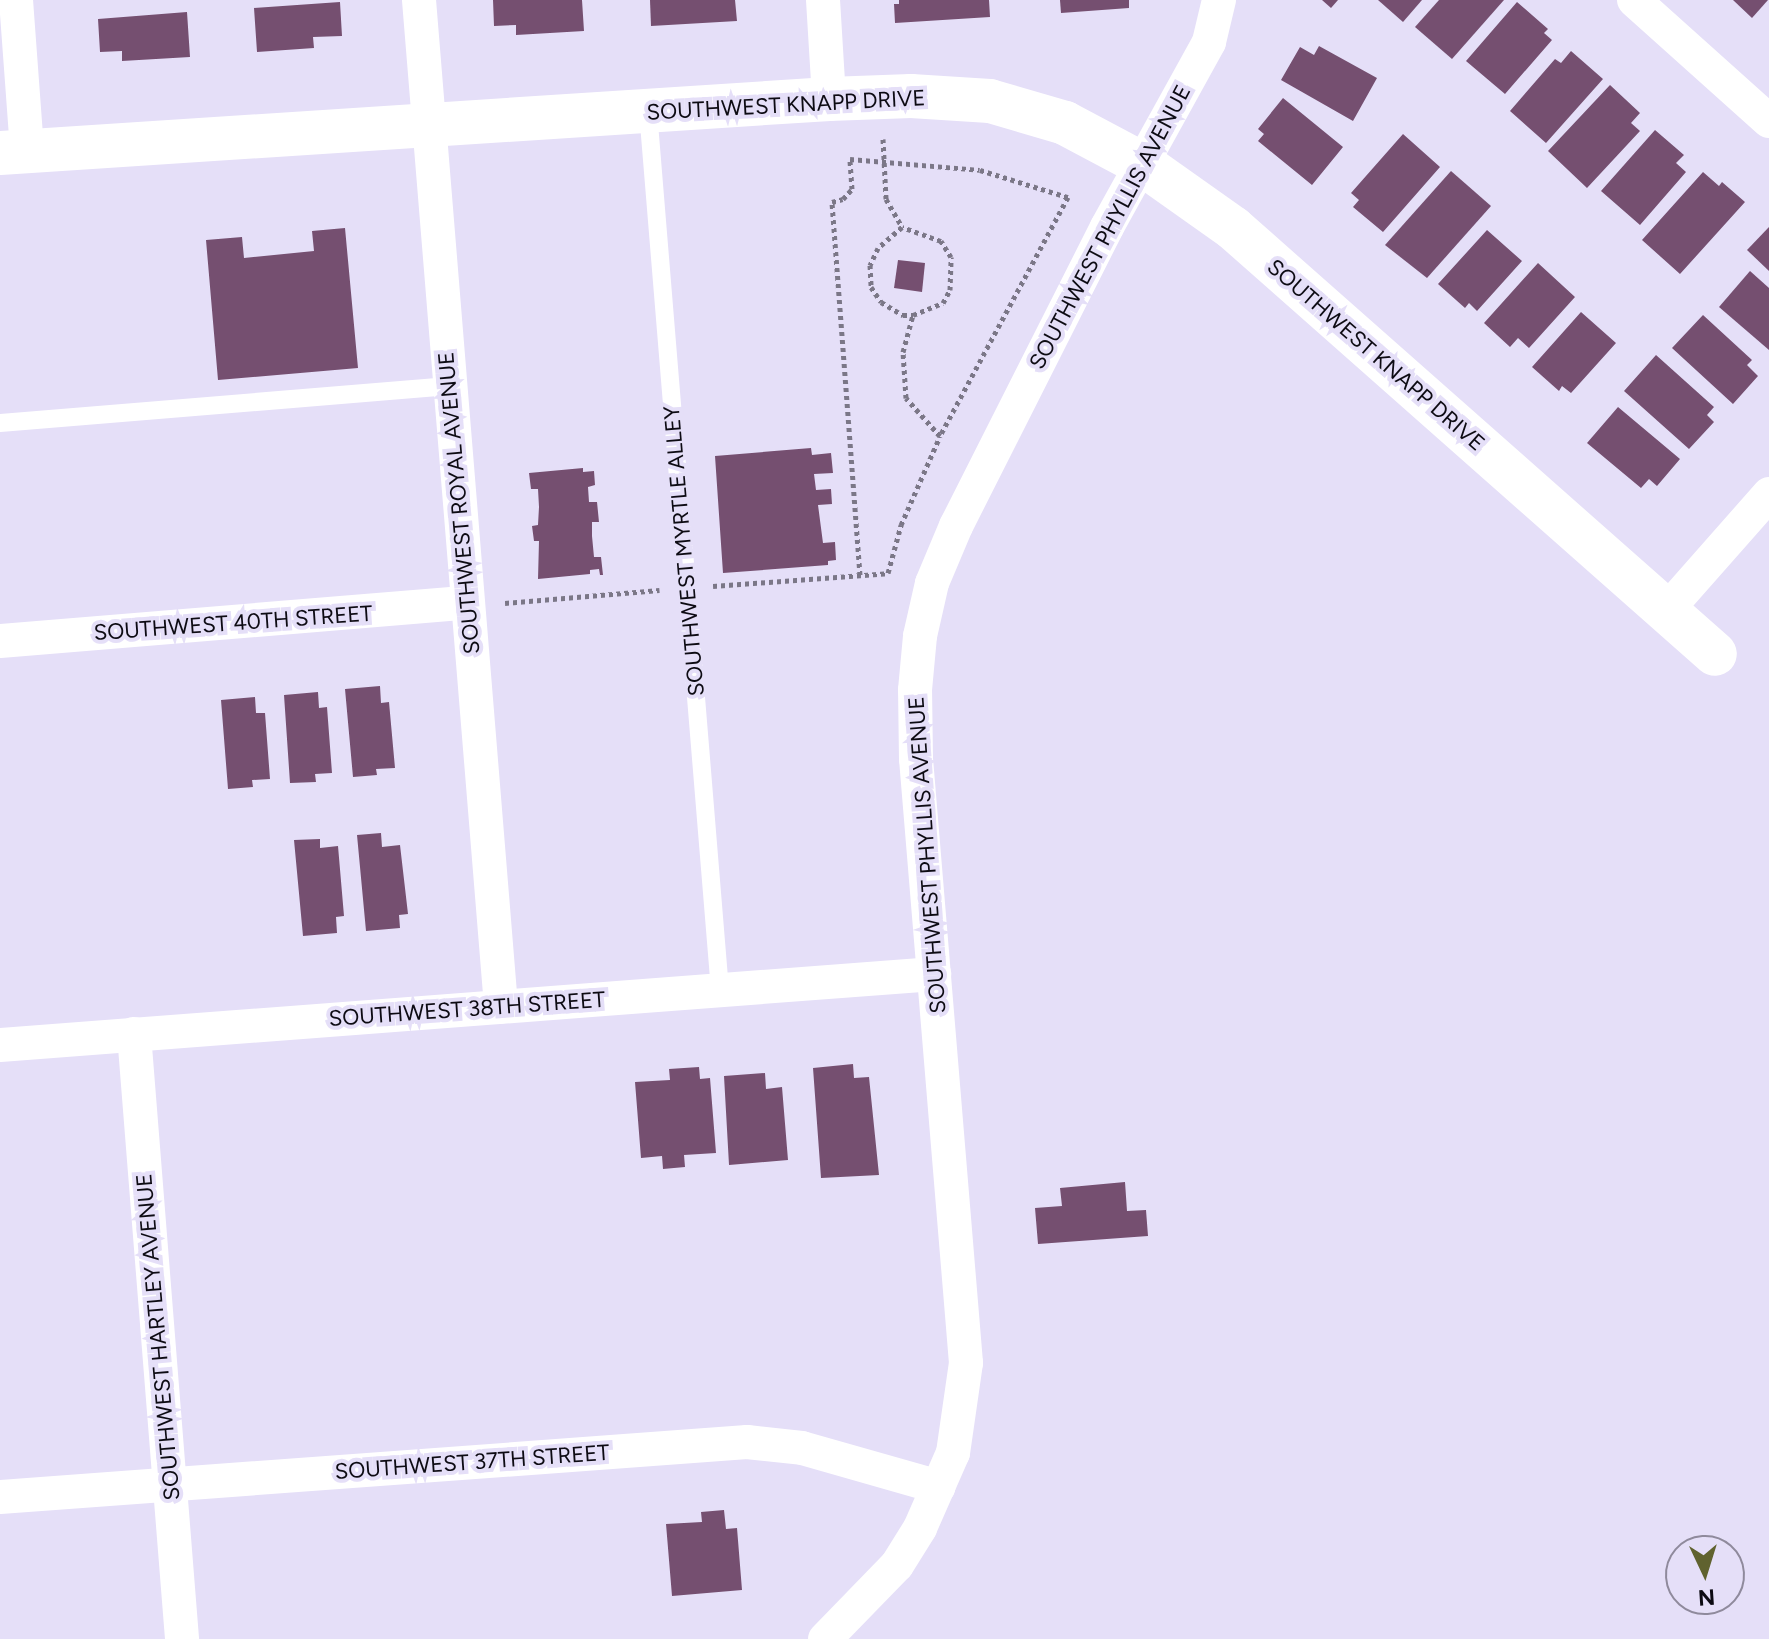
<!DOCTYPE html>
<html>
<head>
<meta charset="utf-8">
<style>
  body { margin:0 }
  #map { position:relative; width:1769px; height:1639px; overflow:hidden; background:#e5dff8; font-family:Figtree,sans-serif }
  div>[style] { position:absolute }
  .building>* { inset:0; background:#754f70 }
  .path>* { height:5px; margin-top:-2.5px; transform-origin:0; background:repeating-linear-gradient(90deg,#7b7787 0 4px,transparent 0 8px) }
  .service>* { height:18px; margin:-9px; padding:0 9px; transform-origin:9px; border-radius:9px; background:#fff }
  .minor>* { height:34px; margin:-17px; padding:0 17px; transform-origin:17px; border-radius:17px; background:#fff }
  .tertiary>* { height:44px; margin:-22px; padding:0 22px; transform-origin:22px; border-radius:22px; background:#fff }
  span { translate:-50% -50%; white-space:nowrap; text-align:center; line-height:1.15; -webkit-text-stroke:8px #e5dff8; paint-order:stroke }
  .street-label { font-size:22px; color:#0d0b13 }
  .north { position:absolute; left:1665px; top:1535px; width:80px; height:80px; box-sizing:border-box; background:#e5dff8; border:2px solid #8f8a9c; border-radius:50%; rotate:176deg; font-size:22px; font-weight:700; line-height:32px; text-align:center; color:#0d0b13 }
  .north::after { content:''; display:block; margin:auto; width:28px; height:36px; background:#60622f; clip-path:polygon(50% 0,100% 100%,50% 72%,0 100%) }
</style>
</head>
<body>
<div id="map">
  <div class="building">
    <div style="clip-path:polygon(493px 0,582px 0,584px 31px,516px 35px,516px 25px,494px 26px)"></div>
    <div style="clip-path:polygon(650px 0,735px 0,737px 21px,651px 26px)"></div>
    <div style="clip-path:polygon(899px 0,989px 0,990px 17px,895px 23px,894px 4px,899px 4px)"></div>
    <div style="clip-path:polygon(1060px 0,1129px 0,1129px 8px,1061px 13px)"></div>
    <div style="clip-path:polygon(1322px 0,1338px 0,1331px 8px)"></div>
    <div style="clip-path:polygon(1378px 0,1422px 0,1403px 22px)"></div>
    <div style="clip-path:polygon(1439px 0,1504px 0,1452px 59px,1415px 27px)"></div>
    <div style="clip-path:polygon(1733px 0,1768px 0,1752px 18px)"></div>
    <div style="clip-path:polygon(340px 2px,342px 36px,313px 37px,314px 48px,257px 52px,254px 8px)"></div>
    <div style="clip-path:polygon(1517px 2px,1548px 29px,1544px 33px,1552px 40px,1505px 94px,1466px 61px)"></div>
    <div style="clip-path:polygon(187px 12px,190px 57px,122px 61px,122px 51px,100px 52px,98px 19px)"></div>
    <div style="clip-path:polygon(1319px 46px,1377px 78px,1353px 121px,1281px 80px,1300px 47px,1314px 55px)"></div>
    <div style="clip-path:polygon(1571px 51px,1603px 79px,1546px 143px,1510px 111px,1555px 59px,1561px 63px)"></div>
    <div style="clip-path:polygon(1610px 85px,1640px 113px,1631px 123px,1640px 131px,1587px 188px,1548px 151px)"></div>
    <div style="clip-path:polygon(1283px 98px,1343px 147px,1312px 185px,1258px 141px,1264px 134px,1258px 129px)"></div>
    <div style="clip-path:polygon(1655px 130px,1684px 155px,1676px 163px,1686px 172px,1640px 225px,1601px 191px)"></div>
    <div style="clip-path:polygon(1403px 134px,1440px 167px,1383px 232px,1353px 207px,1359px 200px,1351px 193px)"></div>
    <div style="clip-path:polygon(1451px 171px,1491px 206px,1427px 278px,1385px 245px)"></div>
    <div style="clip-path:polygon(1703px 172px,1719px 186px,1722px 182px,1745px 202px,1680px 274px,1642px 240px)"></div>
    <div style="clip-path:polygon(1769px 227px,1769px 271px,1747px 250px)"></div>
    <div style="clip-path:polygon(345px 228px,358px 368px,218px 380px,206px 240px,242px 237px,244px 258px,314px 251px,312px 231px)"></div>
    <div style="clip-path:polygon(1487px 230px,1522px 261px,1477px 311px,1469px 303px,1465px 308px,1438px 284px)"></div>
    <div style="clip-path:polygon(898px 260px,925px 263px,922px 292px,894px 288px)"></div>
    <div style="clip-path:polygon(1538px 263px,1575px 297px,1529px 348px,1518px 338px,1510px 347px,1484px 323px)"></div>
    <div style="clip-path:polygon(1750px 271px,1769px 288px,1769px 350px,1719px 307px)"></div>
    <div style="clip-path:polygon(1581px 312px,1616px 343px,1571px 393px,1562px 386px,1559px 391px,1532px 367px)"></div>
    <div style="clip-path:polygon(1703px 315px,1752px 360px,1747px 365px,1758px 376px,1733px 404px,1672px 348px)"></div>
    <div style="clip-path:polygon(1656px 355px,1714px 407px,1707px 415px,1714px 422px,1689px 449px,1624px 391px)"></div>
    <div style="clip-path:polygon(1618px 407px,1680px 459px,1657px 486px,1649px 479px,1641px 488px,1587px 443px)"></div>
    <div style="clip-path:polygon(811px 448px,812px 455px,831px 453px,833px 473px,814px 474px,816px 490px,831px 489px,832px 504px,818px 505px,823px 543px,835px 542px,836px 560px,828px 561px,828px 565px,723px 573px,715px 456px)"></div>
    <div style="clip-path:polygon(583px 468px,583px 472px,594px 471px,595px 485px,588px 487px,589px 502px,597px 502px,599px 522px,592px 522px,592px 536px,594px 557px,601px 557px,603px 575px,600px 575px,599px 569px,590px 570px,590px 574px,538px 579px,539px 541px,534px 541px,532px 526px,538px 525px,539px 507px,538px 489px,531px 489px,529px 473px)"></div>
    <div style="clip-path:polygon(380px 686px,381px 703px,389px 702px,395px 768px,376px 769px,377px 775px,353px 777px,345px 689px)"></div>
    <div style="clip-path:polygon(318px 692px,319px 708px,327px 707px,332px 773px,315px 774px,316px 782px,290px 783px,284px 695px)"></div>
    <div style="clip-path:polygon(255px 697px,256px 713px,265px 713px,270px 779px,252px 780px,253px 787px,228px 789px,221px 700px)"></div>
    <div style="clip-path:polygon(381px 833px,382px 847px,400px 845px,408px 914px,399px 915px,400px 928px,366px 931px,357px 835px)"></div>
    <div style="clip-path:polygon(320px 839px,320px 848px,338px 846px,344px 916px,336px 917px,337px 933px,303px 936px,294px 840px)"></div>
    <div style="clip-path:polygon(853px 1064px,854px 1078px,869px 1077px,879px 1175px,821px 1178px,813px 1068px)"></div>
    <div style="clip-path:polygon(699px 1067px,700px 1079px,710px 1078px,716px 1153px,684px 1155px,685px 1167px,663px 1169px,662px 1156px,641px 1158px,635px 1082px,670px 1080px,669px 1069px)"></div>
    <div style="clip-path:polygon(765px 1073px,766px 1089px,782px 1087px,788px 1160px,729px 1165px,724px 1076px)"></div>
    <div style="clip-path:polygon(1125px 1182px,1127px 1211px,1146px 1210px,1148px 1236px,1038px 1244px,1035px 1208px,1062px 1206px,1060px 1188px)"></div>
    <div style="clip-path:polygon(724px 1510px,726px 1529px,737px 1528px,742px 1590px,672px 1596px,666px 1524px,702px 1522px,701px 1512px)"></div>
  </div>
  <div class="path">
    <div style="left:883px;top:139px;width:60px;rotate:87.1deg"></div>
    <div style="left:886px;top:199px;width:32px;rotate:60deg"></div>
    <div style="left:902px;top:227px;width:32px;rotate:139deg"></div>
    <div style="left:878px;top:248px;width:19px;rotate:115deg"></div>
    <div style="left:870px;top:265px;width:22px;rotate:87deg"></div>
    <div style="left:871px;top:287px;width:18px;rotate:56deg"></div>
    <div style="left:881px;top:302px;width:26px;rotate:31deg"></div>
    <div style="left:903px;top:315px;width:10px"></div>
    <div style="left:913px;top:315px;width:32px;rotate:-22deg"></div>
    <div style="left:943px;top:303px;width:15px;rotate:-62deg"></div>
    <div style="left:950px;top:290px;width:33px;rotate:-88deg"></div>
    <div style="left:951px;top:257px;width:19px;rotate:-122deg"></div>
    <div style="left:941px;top:241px;width:41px;rotate:-160.3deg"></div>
    <div style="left:860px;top:575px;width:374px;rotate:-94.3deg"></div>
    <div style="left:832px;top:202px;width:11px;rotate:-15deg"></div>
    <div style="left:843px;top:199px;width:13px;rotate:-48deg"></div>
    <div style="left:852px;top:189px;width:30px;rotate:-94deg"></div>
    <div style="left:850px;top:159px;width:130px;rotate:4.8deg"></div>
    <div style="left:980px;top:170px;width:92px;rotate:17.1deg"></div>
    <div style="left:1068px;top:197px;width:271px;rotate:118.2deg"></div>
    <div style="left:940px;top:436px;width:51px;rotate:-131.8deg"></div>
    <div style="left:906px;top:398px;width:46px;rotate:-93.7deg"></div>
    <div style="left:903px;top:352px;width:38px;rotate:-75deg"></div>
    <div style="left:713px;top:586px;width:175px;rotate:-4.2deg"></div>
    <div style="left:888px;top:573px;width:50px;rotate:-74.8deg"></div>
    <div style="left:901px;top:525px;width:97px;rotate:-66.3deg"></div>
    <div style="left:505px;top:603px;width:155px;rotate:-4.8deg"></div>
  </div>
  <div class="service">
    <div style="left:648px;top:111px;width:882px;rotate:85.32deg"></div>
    <div style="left:0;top:423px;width:451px;rotate:-4.7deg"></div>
  </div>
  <div class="minor">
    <div style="left:16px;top:0;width:151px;rotate:85.8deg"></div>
    <div style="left:419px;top:0;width:1010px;rotate:85.34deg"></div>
    <div style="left:823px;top:0;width:99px;rotate:86.5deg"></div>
    <div style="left:1634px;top:0;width:181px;rotate:41.9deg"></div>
    <div style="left:1666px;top:611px;width:156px;rotate:-48.6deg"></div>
    <div style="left:0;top:641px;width:468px;rotate:-4.7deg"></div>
    <div style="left:134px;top:1034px;width:607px;rotate:85.46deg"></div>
    <div style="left:0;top:1045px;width:937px;rotate:-4.35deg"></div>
    <div style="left:0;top:1497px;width:749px;rotate:-4.21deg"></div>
    <div style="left:747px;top:1442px;width:55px;rotate:6.2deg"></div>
    <div style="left:802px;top:1448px;width:142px;rotate:15.9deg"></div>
    <div style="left:825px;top:1639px;width:103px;rotate:-45.8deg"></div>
    <div style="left:897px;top:1565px;width:44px;rotate:-58.1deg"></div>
    <div style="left:920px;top:1528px;width:82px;rotate:-66.3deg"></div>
    <div style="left:953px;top:1453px;width:91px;rotate:-81.8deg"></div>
    <div style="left:966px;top:1363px;width:606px;rotate:-94.73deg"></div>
    <div style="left:916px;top:759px;width:69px;rotate:-90.8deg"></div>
    <div style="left:915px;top:690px;width:54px;rotate:-84.7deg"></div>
    <div style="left:920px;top:636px;width:54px;rotate:-77.2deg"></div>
    <div style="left:932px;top:583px;width:62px;rotate:-67.2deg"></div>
    <div style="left:956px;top:526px;width:335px;rotate:-63.2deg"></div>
    <div style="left:1107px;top:227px;width:211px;rotate:-61.1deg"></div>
    <div style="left:1209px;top:42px;width:43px;rotate:-76.6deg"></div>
  </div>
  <div class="tertiary">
    <div style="left:0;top:153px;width:831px;rotate:-3.73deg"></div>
    <div style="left:829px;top:99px;width:82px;rotate:-2.1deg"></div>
    <div style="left:911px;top:96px;width:79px;rotate:3.6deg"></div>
    <div style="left:990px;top:101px;width:78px;rotate:16.3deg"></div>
    <div style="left:1065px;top:123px;width:89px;rotate:28deg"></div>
    <div style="left:1144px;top:165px;width:109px;rotate:35.3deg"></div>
    <div style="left:1233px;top:228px;width:643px;rotate:41.47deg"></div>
  </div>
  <div class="street-label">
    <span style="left:786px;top:105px;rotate:-3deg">SOUTHWEST KNAPP DRIVE</span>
    <span style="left:1110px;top:227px;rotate:-62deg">SOUTHWEST PHYLLIS AVENUE</span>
    <span style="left:1376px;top:355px;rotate:41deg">SOUTHWEST KNAPP DRIVE</span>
    <span style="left:459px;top:503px;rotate:-95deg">SOUTHWEST ROYAL AVENUE</span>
    <span style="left:684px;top:551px;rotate:-95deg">SOUTHWEST MYRTLE ALLEY</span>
    <span style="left:233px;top:623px;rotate:-4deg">SOUTHWEST 40TH STREET</span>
    <span style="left:927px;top:855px;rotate:-94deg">SOUTHWEST PHYLLIS AVENUE</span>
    <span style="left:467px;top:1009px;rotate:-4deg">SOUTHWEST 38TH STREET</span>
    <span style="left:158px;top:1337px;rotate:-95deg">SOUTHWEST HARTLEY AVENUE</span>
    <span style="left:472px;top:1462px;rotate:-4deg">SOUTHWEST 37TH STREET</span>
  </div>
  <div class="north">N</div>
</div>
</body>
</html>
